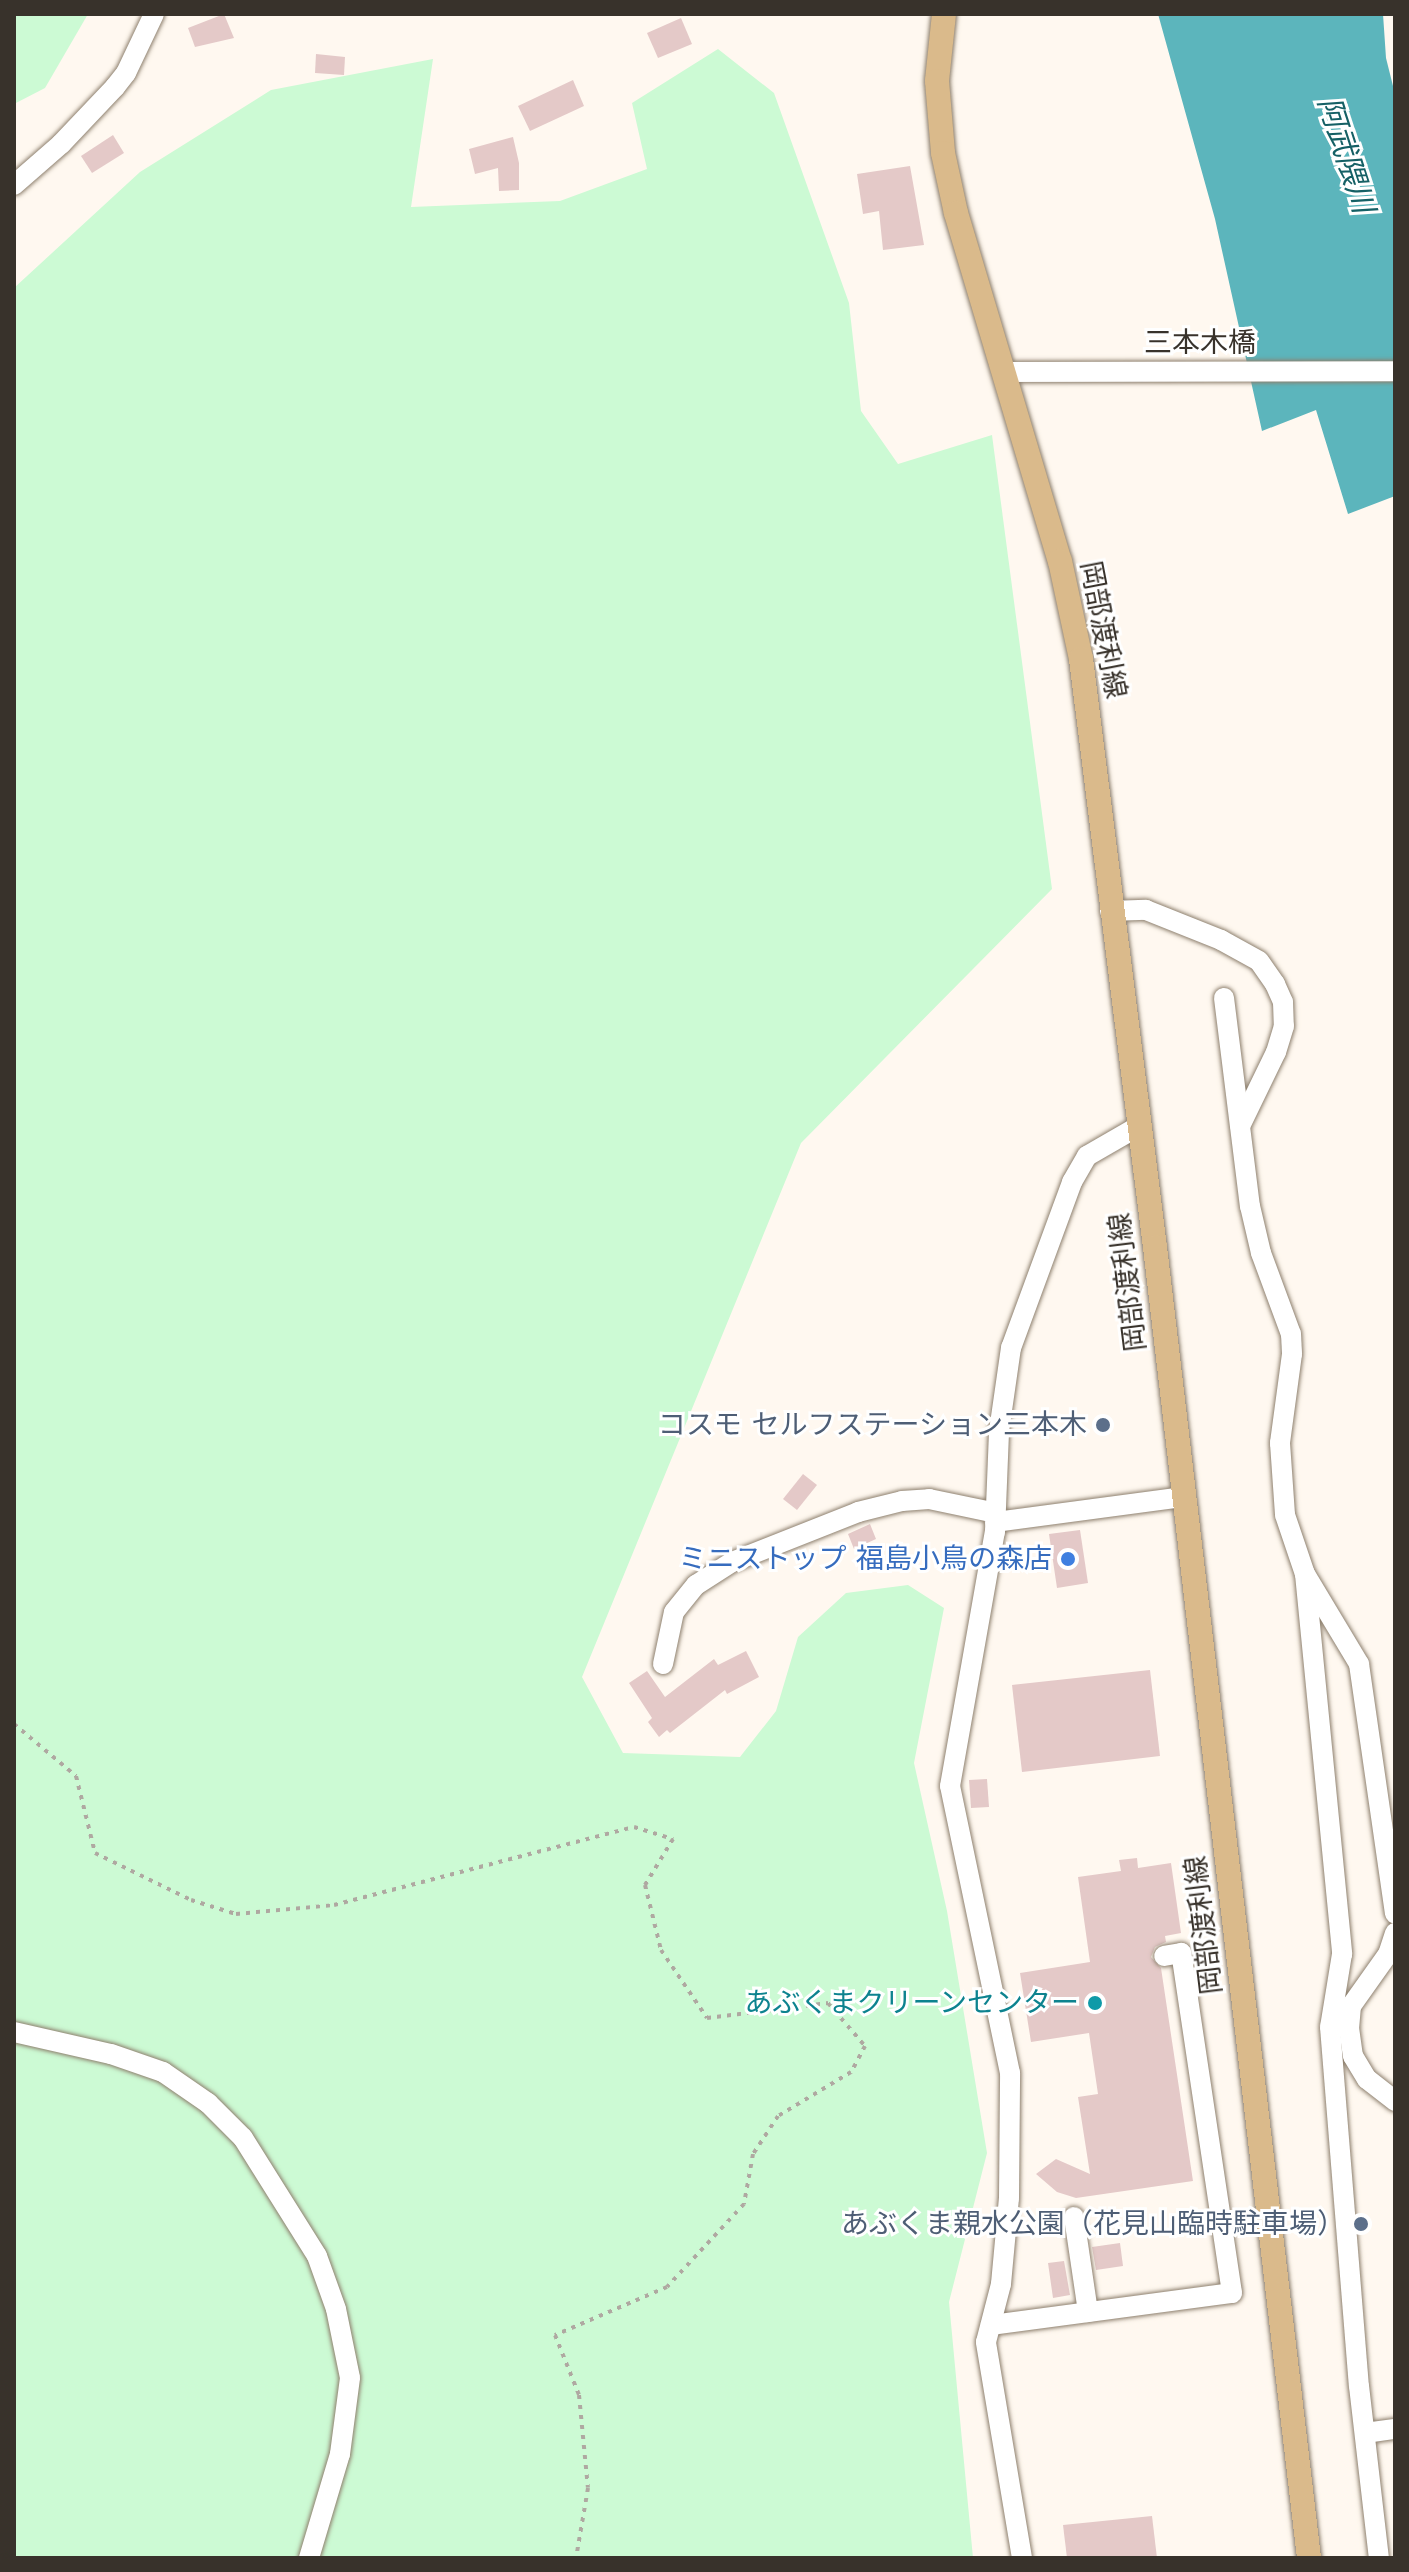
<!DOCTYPE html>
<html>
<head>
<meta charset="utf-8">
<style>
  body { margin:0 }
  #map { position:relative; width:1409px; height:2572px; overflow:hidden; background:#fff8f0; font-family:"Work Sans","Noto Sans JP",sans-serif }
  div>[style] { position:absolute }
  .green>* { inset:0; background:#ccfad4 }
  .water>* { inset:0; background:#5cb5bc }
  .building>* { inset:0; background:#e4c9c8 }
  .path>* { height:4px; margin-top:-2px; transform-origin:0; background:repeating-linear-gradient(90deg,#afa8a1 0 4px,transparent 0 10px) }
  .roads { filter:drop-shadow(0 0 2px #8e806e) drop-shadow(0 0 2px #8e806e) }
  .minor>* { height:20px; margin:-10px; padding:0 10px; transform-origin:10px; border-radius:10px; background:#fff }
  .major>* { height:24px; margin:-12px; padding:0 12px; transform-origin:12px; border-radius:12px; background:#daba8b }
  .dots>* { width:22px; height:22px; translate:-50% -50%; box-sizing:border-box; border:4px solid #fff; border-radius:50% }
  span { translate:-50% -50%; white-space:nowrap; text-align:center; line-height:1.15; -webkit-text-stroke:6px #fff; paint-order:stroke }
  .street-label { font-size:28px; color:#38322b }
  .service-label { font-size:28px; color:#4e5e75 }
  .right { translate:-100% -50%; text-align:right }
  .shop-label { font-size:28px; color:#366cbe }
  .culture-label { font-size:28px; color:#0d838f }
  .water-label { font-size:30px; color:#156065; font-style:italic }
  .frame { position:absolute; inset:0; border:16px solid #38322b; pointer-events:none }
</style>
</head>
<body>
<div id="map">
  <div class="green">
    <div style="clip-path:polygon(14px 14px,88px 14px,45px 88px,14px 104px)"></div>
    <div style="clip-path:polygon(718px 49px,774px 93px,849px 303px,861px 411px,898px 464px,992px 435px,1052px 889px,801px 1143px,582px 1677px,623px 1753px,740px 1757px,776px 1711px,798px 1637px,846px 1593px,908px 1585px,944px 1608px,914px 1763px,947px 1911px,987px 2153px,949px 2302px,973px 2558px,14px 2558px,14px 288px,140px 172px,271px 90px,433px 59px,411px 207px,560px 201px,647px 169px,632px 103px)"></div>
  </div>
  <div class="water">
    <div style="clip-path:polygon(1158px 14px,1383px 14px,1386px 58px,1395px 94px,1395px 496px,1348px 514px,1316px 410px,1262px 431px,1215px 219px)"></div>
  </div>
  <div class="building">
    <div style="clip-path:polygon(224px 14px,234px 38px,195px 47px,188px 28px)"></div>
    <div style="clip-path:polygon(681px 18px,692px 44px,658px 58px,647px 33px)"></div>
    <div style="clip-path:polygon(316px 54px,345px 57px,344px 75px,315px 73px)"></div>
    <div style="clip-path:polygon(573px 80px,584px 106px,530px 131px,518px 106px)"></div>
    <div style="clip-path:polygon(113px 135px,124px 153px,92px 173px,81px 156px)"></div>
    <div style="clip-path:polygon(513px 137px,519px 163px,519px 190px,499px 191px,498px 168px,475px 174px,469px 149px)"></div>
    <div style="clip-path:polygon(910px 166px,924px 245px,883px 250px,879px 211px,863px 214px,857px 174px)"></div>
    <div style="clip-path:polygon(803px 1474px,817px 1485px,797px 1510px,783px 1499px)"></div>
    <div style="clip-path:polygon(870px 1524px,876px 1539px,854px 1549px,848px 1534px)"></div>
    <div style="clip-path:polygon(1080px 1530px,1088px 1583px,1057px 1588px,1049px 1534px)"></div>
    <div style="clip-path:polygon(746px 1651px,759px 1677px,727px 1694px,725px 1690px,670px 1733px,667px 1730px,659px 1737px,648px 1722px,652px 1718px,629px 1683px,647px 1671px,665px 1697px,714px 1659px,718px 1665px)"></div>
    <div style="clip-path:polygon(1150px 1670px,1160px 1756px,1022px 1772px,1012px 1685px)"></div>
    <div style="clip-path:polygon(987px 1779px,989px 1807px,971px 1808px,969px 1780px)"></div>
    <div style="clip-path:polygon(1137px 1858px,1138px 1868px,1171px 1863px,1181px 1933px,1165px 1936px,1166px 1942px,1155px 1947px,1151px 1957px,1161px 1968px,1193px 2181px,1076px 2198px,1057px 2192px,1036px 2174px,1056px 2159px,1090px 2174px,1078px 2097px,1098px 2094px,1089px 2033px,1031px 2042px,1020px 1973px,1090px 1962px,1078px 1877px,1121px 1871px,1119px 1860px)"></div>
    <div style="clip-path:polygon(1120px 2243px,1123px 2266px,1096px 2270px,1092px 2247px)"></div>
    <div style="clip-path:polygon(1064px 2261px,1070px 2295px,1053px 2298px,1048px 2263px)"></div>
    <div style="clip-path:polygon(1152px 2516px,1157px 2558px,1067px 2558px,1063px 2525px)"></div>
  </div>
  <div class="path">
    <div style="left:14px;top:1724px;width:81px;rotate:40deg"></div>
    <div style="left:76px;top:1776px;width:79px;rotate:76.1deg"></div>
    <div style="left:95px;top:1853px;width:107px;rotate:26.1deg"></div>
    <div style="left:191px;top:1900px;width:47px;rotate:17.3deg"></div>
    <div style="left:236px;top:1914px;width:98px;rotate:-5.2deg"></div>
    <div style="left:334px;top:1905px;width:310px;rotate:-14.6deg"></div>
    <div style="left:634px;top:1827px;width:41px;rotate:17.1deg"></div>
    <div style="left:673px;top:1839px;width:54px;rotate:121.3deg"></div>
    <div style="left:645px;top:1885px;width:67px;rotate:76.2deg"></div>
    <div style="left:661px;top:1950px;width:82px;rotate:55.9deg"></div>
    <div style="left:707px;top:2018px;width:122px;rotate:-7.1deg"></div>
    <div style="left:828px;top:2003px;width:57px;rotate:49.3deg"></div>
    <div style="left:865px;top:2046px;width:30px;rotate:118deg"></div>
    <div style="left:851px;top:2072px;width:85px;rotate:148.9deg"></div>
    <div style="left:778px;top:2116px;width:45px;rotate:123.3deg"></div>
    <div style="left:753px;top:2154px;width:51px;rotate:100.2deg"></div>
    <div style="left:744px;top:2204px;width:113px;rotate:132.9deg"></div>
    <div style="left:667px;top:2287px;width:122px;rotate:156.8deg"></div>
    <div style="left:555px;top:2335px;width:65px;rotate:68.2deg"></div>
    <div style="left:579px;top:2395px;width:93px;rotate:84.5deg"></div>
    <div style="left:588px;top:2488px;width:71px;rotate:99.7deg"></div>
  </div>
  <div class="roads">
    <div class="minor">
      <div style="left:14px;top:185px;width:62px;rotate:-41.1deg"></div>
      <div style="left:61px;top:144px;width:79px;rotate:-46.5deg"></div>
      <div style="left:115px;top:87px;width:18px;rotate:-52deg"></div>
      <div style="left:126px;top:73px;width:65px;rotate:-64.6deg"></div>
      <div style="left:1005px;top:372px;width:390px;rotate:-0.1deg"></div>
      <div style="left:1110px;top:911px;width:36px;rotate:-2deg"></div>
      <div style="left:1146px;top:910px;width:81px;rotate:21.8deg"></div>
      <div style="left:1221px;top:940px;width:43px;rotate:28.9deg"></div>
      <div style="left:1259px;top:961px;width:28px;rotate:55deg"></div>
      <div style="left:1275px;top:984px;width:20px;rotate:66deg"></div>
      <div style="left:1283px;top:1002px;width:24px;rotate:88deg"></div>
      <div style="left:1284px;top:1026px;width:27px;rotate:107deg"></div>
      <div style="left:1276px;top:1052px;width:82px;rotate:115.9deg"></div>
      <div style="left:1224px;top:998px;width:210px;rotate:82.9deg"></div>
      <div style="left:1250px;top:1206px;width:48px;rotate:76.8deg"></div>
      <div style="left:1261px;top:1253px;width:86px;rotate:69.7deg"></div>
      <div style="left:1291px;top:1334px;width:20px;rotate:87deg"></div>
      <div style="left:1292px;top:1354px;width:90px;rotate:97.7deg"></div>
      <div style="left:1280px;top:1443px;width:72px;rotate:86deg"></div>
      <div style="left:1285px;top:1515px;width:62px;rotate:71.3deg"></div>
      <div style="left:1305px;top:1574px;width:105px;rotate:59deg"></div>
      <div style="left:1359px;top:1664px;width:252px;rotate:81.8deg"></div>
      <div style="left:995px;top:1522px;width:190px;rotate:-7.6deg"></div>
      <div style="left:1305px;top:1574px;width:382px;rotate:84.4deg"></div>
      <div style="left:1342px;top:1954px;width:74px;rotate:99.3deg"></div>
      <div style="left:1330px;top:2027px;width:360px;rotate:85.4deg"></div>
      <div style="left:1359px;top:2386px;width:173px;rotate:83.4deg"></div>
      <div style="left:663px;top:1664px;width:53px;rotate:-78.1deg"></div>
      <div style="left:674px;top:1612px;width:35px;rotate:-51deg"></div>
      <div style="left:696px;top:1585px;width:43px;rotate:-32.6deg"></div>
      <div style="left:732px;top:1562px;width:136px;rotate:-21.6deg"></div>
      <div style="left:858px;top:1512px;width:45px;rotate:-14deg"></div>
      <div style="left:902px;top:1501px;width:27px;rotate:-4deg"></div>
      <div style="left:929px;top:1499px;width:68px;rotate:11.8deg"></div>
      <div style="left:1395px;top:1933px;width:22px;rotate:108deg"></div>
      <div style="left:1388px;top:1954px;width:64px;rotate:125.4deg"></div>
      <div style="left:1351px;top:2006px;width:22px;rotate:95deg"></div>
      <div style="left:1349px;top:2028px;width:28px;rotate:82deg"></div>
      <div style="left:1353px;top:2056px;width:27px;rotate:59deg"></div>
      <div style="left:1367px;top:2079px;width:36px;rotate:38deg"></div>
      <div style="left:14px;top:2032px;width:99px;rotate:12.8deg"></div>
      <div style="left:111px;top:2054px;width:55px;rotate:19.1deg"></div>
      <div style="left:163px;top:2072px;width:55px;rotate:34.6deg"></div>
      <div style="left:208px;top:2103px;width:49px;rotate:45deg"></div>
      <div style="left:243px;top:2138px;width:139px;rotate:57.9deg"></div>
      <div style="left:317px;top:2256px;width:56px;rotate:70.3deg"></div>
      <div style="left:336px;top:2309px;width:70px;rotate:78.5deg"></div>
      <div style="left:350px;top:2378px;width:77px;rotate:97.5deg"></div>
      <div style="left:340px;top:2454px;width:109px;rotate:106.6deg"></div>
      <div style="left:1074px;top:2217px;width:96px;rotate:81.6deg"></div>
      <div style="left:991px;top:2325px;width:243px;rotate:-7.6deg"></div>
      <div style="left:1232px;top:2293px;width:344px;rotate:-98.5deg"></div>
      <div style="left:1181px;top:1953px;width:17px;rotate:170deg"></div>
      <div style="left:1365px;top:2433px;width:30px;rotate:-8deg"></div>
      <div style="left:1022px;top:2558px;width:219px;rotate:-99.5deg"></div>
      <div style="left:986px;top:2342px;width:60px;rotate:-75.5deg"></div>
      <div style="left:1001px;top:2284px;width:86px;rotate:-84.7deg"></div>
      <div style="left:1009px;top:2198px;width:125px;rotate:-89.5deg"></div>
      <div style="left:1010px;top:2073px;width:293px;rotate:-101.8deg"></div>
      <div style="left:950px;top:1786px;width:258px;rotate:-80deg"></div>
      <div style="left:995px;top:1532px;width:101px;rotate:-87.7deg"></div>
      <div style="left:999px;top:1431px;width:84px;rotate:-81.8deg"></div>
      <div style="left:1011px;top:1348px;width:177px;rotate:-69.8deg"></div>
      <div style="left:1072px;top:1182px;width:30px;rotate:-60deg"></div>
      <div style="left:1087px;top:1156px;width:60px;rotate:-30deg"></div>
    </div>
    <div class="major">
      <div style="left:944px;top:14px;width:67px;rotate:96deg"></div>
      <div style="left:937px;top:81px;width:72px;rotate:85.2deg"></div>
      <div style="left:943px;top:153px;width:61px;rotate:77.8deg"></div>
      <div style="left:956px;top:213px;width:363px;rotate:73.4deg"></div>
      <div style="left:1060px;top:561px;width:100px;rotate:77.9deg"></div>
      <div style="left:1081px;top:659px;width:593px;rotate:82.83deg"></div>
      <div style="left:1155px;top:1247px;width:1320px;rotate:83.3deg"></div>
    </div>
  </div>
  <div class="dots">
    <div style="left:1103px;top:1425px;background:#5c6f8a"></div>
    <div style="left:1068px;top:1559px;background:#3f7fe0"></div>
    <div style="left:1095px;top:2003px;background:#0f9aa8"></div>
    <div style="left:1361px;top:2224px;background:#5c6f8a"></div>
  </div>
  <div class="street-label">
    <span style="left:1200px;top:343px">三本木橋</span>
    <span style="left:1103px;top:630px;rotate:79deg">岡部渡利線</span>
    <span style="left:1128px;top:1282px;rotate:-97deg">岡部渡利線</span>
    <span style="left:1204px;top:1925px;rotate:-97deg">岡部渡利線</span>
  </div>
  <div class="service-label">
    <span class="right" style="left:1087px;top:1425px">コスモ セルフステーション三本木</span>
    <span class="right" style="left:1345px;top:2224px">あぶくま親水公園（花見山臨時駐車場）</span>
  </div>
  <div class="shop-label">
    <span class="right" style="left:1052px;top:1559px">ミニストップ 福島小鳥の森店</span>
  </div>
  <div class="culture-label">
    <span class="right" style="left:1079px;top:2003px">あぶくまクリーンセンター</span>
  </div>
  <div class="water-label">
    <span style="left:1346px;top:155px;rotate:72deg">阿武隈川</span>
  </div>
  <div class="frame"></div>
</div>
</body>
</html>
